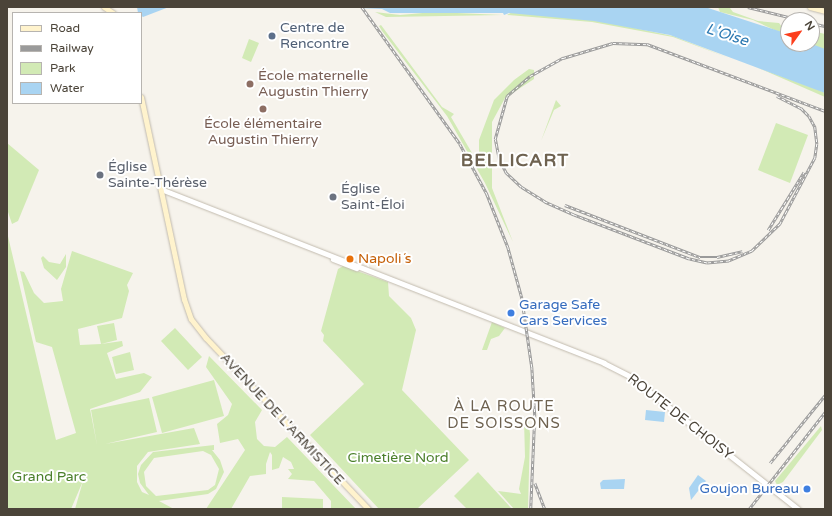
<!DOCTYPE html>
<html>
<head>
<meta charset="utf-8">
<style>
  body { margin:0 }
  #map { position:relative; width:832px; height:516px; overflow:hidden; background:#f6f3ec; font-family:"Varela Round",sans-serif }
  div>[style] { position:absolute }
  .green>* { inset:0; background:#d2eab5 }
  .water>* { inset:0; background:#a9d4f2 }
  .roads { filter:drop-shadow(0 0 1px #c2bbae) drop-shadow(0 0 1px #c2bbae) }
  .tertiary>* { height:4.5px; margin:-2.25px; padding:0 2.25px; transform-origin:2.25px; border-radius:2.25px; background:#fff }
  .secondary>* { height:5px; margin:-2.5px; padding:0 2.5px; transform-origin:2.5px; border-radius:2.5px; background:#fff3cd }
  .rail>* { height:2.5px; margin-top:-1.25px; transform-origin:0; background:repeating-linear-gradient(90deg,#fff 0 3px,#9a9a9a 0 6px); box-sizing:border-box; border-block:1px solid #9a9a9a }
  .dots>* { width:11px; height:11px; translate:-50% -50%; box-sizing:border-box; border:2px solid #fff; border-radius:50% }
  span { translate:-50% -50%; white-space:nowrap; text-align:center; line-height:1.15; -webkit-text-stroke:4px #fff; paint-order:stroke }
  .service-label { font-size:14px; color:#4e5e75 }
  .left { translate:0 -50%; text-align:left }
  .education-label { font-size:14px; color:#785e54 }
  .worship-label { font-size:14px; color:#5b616d }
  .food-label { font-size:14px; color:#c56008 }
  .shop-label { font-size:14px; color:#366cbe }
  .right { translate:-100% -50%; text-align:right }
  .street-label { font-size:14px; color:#4b4439 }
  .park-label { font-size:14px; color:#4a7f2a }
  .water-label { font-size:15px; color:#2e7ab2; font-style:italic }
  .neighbourhood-label { font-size:15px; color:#6e6250; letter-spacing:1px }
  .district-label { font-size:18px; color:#6e6250; font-weight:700; letter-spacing:1px }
  .frame { position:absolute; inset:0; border:8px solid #4b4439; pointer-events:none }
  .legend { position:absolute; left:12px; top:12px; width:130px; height:92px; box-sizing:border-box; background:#fff; border:1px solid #b7b4b0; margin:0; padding:5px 7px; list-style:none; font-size:12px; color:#4b4439 }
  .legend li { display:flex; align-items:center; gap:8px; height:20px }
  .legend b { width:20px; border:1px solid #b7b4b0 }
  .north { position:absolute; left:780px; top:12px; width:40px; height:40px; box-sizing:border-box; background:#fff; border:1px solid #b7b4b0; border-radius:50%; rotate:57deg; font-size:11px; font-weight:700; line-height:16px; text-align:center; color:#4b4439 }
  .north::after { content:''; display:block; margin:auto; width:14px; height:18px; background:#fc3f1d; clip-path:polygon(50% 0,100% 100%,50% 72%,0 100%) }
</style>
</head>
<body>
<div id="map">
  <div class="green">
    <div style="clip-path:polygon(718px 7px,730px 8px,733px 12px,758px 21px,779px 23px,782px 27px,781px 33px,753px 20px,720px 12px)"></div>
    <div style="clip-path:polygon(375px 12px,400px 15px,434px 12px,503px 15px,386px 17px)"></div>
    <div style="clip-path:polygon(512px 12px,591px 19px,673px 36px,729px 58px,673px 37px,592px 22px,507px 15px)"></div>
    <div style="clip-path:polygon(381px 25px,442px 107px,454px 114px,451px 117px,479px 165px,479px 140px,494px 100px,514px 80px,529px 69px,534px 70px,534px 79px,505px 98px,492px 122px,492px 188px,513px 242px,485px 183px,447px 116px,382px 31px,379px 26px)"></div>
    <div style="clip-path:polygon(812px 31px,825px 34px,825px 52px,812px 44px)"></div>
    <div style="clip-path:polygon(249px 39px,259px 43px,251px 62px,242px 58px)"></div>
    <div style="clip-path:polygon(756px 67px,819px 90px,825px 93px,825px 97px)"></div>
    <div style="clip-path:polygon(560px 89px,556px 100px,561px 106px,554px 110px,541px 141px)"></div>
    <div style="clip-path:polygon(776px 123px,808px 135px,790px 183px,758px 170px)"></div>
    <div style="clip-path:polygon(7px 143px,39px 170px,18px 221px,12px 224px,7px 209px)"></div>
    <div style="clip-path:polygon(evenodd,7px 232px,56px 440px,76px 433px,52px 347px,36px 342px,20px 271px,24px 272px,34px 293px,44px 303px,63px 301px,61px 289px,72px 251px,133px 273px,127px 285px,129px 291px,122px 318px,78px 329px,80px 345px,101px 344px,97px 326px,114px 323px,117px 340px,101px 344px,122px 341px,123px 346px,107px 353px,116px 379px,144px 373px,152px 377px,140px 392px,90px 409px,97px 445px,91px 410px,149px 398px,157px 432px,105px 444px,194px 428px,200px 444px,148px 452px,137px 466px,137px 482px,142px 492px,149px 495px,140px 483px,138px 474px,141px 465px,153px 452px,214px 445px,214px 450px,212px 450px,220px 460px,224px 472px,216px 489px,208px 494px,159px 501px,174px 509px,75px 509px,83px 481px,71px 509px,7px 509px,7px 232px,203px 451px,211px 455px,219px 469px,215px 485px,208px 490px,156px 496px,146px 486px,144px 472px,154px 458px,203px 451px)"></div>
    <div style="clip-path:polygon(66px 254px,66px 267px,57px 280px,44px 268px,41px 258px,43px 256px,49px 262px,60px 264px)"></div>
    <div style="clip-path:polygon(343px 266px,388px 282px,389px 296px,411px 318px,416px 330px,402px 390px,469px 460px,417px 509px,379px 509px,310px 435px,364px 384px,323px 341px,324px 335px,321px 331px,338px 269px)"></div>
    <div style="clip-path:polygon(492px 322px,505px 328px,499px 336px,491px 339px,487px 350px,482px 350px)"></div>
    <div style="clip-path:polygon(175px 328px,202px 357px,188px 370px,161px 341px)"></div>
    <div style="clip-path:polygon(130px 352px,134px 370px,116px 374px,112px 357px)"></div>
    <div style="clip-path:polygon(209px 356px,262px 410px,255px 422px,257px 439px,264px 446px,275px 447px,287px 437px,356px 509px,331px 509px,331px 501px,314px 481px,288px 479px,292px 474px,288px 469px,294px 469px,291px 462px,283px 457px,279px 468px,272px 470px,272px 455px,270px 452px,266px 464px,266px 474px,250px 476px,231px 509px,206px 509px,245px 450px,238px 439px,220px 443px,217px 424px,228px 415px,232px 404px,206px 367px)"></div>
    <div style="clip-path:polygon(214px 380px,224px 416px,162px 433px,152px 397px)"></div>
    <div style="clip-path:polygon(528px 417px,530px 434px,528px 509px,514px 509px,498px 491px,521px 494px,519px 489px,525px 457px,524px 420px)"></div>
    <div style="clip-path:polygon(821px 426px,822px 430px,783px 482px,777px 485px,775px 481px)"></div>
    <div style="clip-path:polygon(478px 472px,512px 509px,467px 509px,454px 496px)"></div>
    <div style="clip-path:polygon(282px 497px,323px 499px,323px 509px,282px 509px)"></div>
  </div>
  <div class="water">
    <div style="clip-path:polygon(137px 7px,169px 7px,143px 17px,138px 13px)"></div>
    <div style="clip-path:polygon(337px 7px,705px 7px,788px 34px,788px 44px,812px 44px,825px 49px,825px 93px,670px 35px,594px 21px,509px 13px,504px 15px,503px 13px,390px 13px,382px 9px)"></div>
    <div style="clip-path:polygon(646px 410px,665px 412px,664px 422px,645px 420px)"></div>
    <div style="clip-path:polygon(698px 475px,706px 481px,691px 500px,689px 488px)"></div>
    <div style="clip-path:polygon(625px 479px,624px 489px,601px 489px,600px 483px,603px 480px)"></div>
  </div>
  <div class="roads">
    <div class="tertiary">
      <div style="left:161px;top:189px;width:476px;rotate:21.4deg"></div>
      <div style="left:604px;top:363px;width:30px;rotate:27deg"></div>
      <div style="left:631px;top:377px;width:213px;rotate:38.3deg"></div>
      <div style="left:333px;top:259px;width:25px;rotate:21deg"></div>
    </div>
    <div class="secondary">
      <div style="left:104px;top:7px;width:11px;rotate:34deg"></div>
      <div style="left:810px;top:7px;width:16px;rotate:15deg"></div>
      <div style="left:141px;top:97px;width:207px;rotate:78deg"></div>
      <div style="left:184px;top:299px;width:21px;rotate:71deg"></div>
      <div style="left:191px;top:319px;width:24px;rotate:52deg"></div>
      <div style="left:206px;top:338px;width:236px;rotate:46.5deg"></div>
    </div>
  </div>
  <div class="rail">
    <div style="left:362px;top:7px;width:168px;rotate:54.4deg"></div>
    <div style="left:460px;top:144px;width:57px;rotate:61.6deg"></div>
    <div style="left:487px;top:194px;width:57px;rotate:68.4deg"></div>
    <div style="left:508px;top:247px;width:53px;rotate:74.6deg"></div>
    <div style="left:522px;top:298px;width:70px;rotate:81.8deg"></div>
    <div style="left:532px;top:367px;width:49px;rotate:86.5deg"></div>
    <div style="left:535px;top:416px;width:93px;rotate:92.5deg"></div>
    <div style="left:748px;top:7px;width:55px;rotate:13.8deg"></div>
    <div style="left:812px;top:23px;width:13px;rotate:13deg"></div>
    <div style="left:777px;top:96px;width:27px;rotate:27deg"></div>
    <div style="left:801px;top:108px;width:11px;rotate:45deg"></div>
    <div style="left:809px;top:116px;width:13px;rotate:61deg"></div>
    <div style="left:815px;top:127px;width:17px;rotate:83deg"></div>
    <div style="left:817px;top:144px;width:14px;rotate:98deg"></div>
    <div style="left:815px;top:158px;width:75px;rotate:117.9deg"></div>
    <div style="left:780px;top:224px;width:39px;rotate:136deg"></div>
    <div style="left:752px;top:251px;width:25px;rotate:157deg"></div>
    <div style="left:729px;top:261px;width:22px;rotate:175deg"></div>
    <div style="left:707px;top:263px;width:18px;rotate:-167deg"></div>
    <div style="left:689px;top:259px;width:123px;rotate:-159.1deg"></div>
    <div style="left:574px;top:215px;width:32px;rotate:-156deg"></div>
    <div style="left:545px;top:202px;width:28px;rotate:-148deg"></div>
    <div style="left:521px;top:187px;width:21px;rotate:-137deg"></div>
    <div style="left:506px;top:173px;width:16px;rotate:-117deg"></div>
    <div style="left:499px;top:159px;width:20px;rotate:-101deg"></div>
    <div style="left:495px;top:139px;width:45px;rotate:-74.4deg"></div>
    <div style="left:507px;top:96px;width:30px;rotate:-41deg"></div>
    <div style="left:530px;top:76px;width:38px;rotate:-29deg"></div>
    <div style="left:563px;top:58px;width:52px;rotate:-16.7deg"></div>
    <div style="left:613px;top:43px;width:34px;rotate:2deg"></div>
    <div style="left:647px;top:44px;width:190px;rotate:20.6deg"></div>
    <div style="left:565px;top:205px;width:145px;rotate:21.1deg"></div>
    <div style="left:700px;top:257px;width:17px"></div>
    <div style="left:717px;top:257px;width:26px;rotate:-13deg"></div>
    <div style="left:768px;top:230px;width:68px;rotate:-58.2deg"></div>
    <div style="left:770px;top:463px;width:87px;rotate:-51deg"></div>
    <div style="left:535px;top:483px;width:28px;rotate:69deg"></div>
    <div style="left:749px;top:509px;width:123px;rotate:-51.9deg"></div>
  </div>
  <div class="dots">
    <div style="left:272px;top:36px;background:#5c6f8a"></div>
    <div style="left:250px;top:84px;background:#8d6e63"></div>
    <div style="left:263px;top:109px;background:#8d6e63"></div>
    <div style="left:100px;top:175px;background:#6b7280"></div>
    <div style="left:333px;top:197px;background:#6b7280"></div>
    <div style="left:350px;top:259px;background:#e8710a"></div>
    <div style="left:511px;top:313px;background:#3f7fe0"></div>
    <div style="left:807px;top:489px;background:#3f7fe0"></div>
  </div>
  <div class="service-label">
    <span class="left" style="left:280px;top:36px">Centre de<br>Rencontre</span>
  </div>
  <div class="education-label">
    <span class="left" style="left:258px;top:84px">École maternelle<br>Augustin Thierry</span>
    <span style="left:263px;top:132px">École élémentaire<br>Augustin Thierry</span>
  </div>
  <div class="worship-label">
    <span class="left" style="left:108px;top:175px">Église<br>Sainte-Thérèse</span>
    <span class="left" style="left:341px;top:197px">Église<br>Saint-Éloi</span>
  </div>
  <div class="food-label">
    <span class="left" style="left:358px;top:259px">Napoli´s</span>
  </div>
  <div class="shop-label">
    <span class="left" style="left:519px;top:313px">Garage Safe<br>Cars Services</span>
    <span class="right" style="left:799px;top:489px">Goujon Bureau</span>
  </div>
  <div class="street-label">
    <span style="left:680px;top:417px;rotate:38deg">ROUTE DE CHOISY</span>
    <span style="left:282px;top:419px;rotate:47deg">AVENUE DE L'ARMISTICE</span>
  </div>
  <div class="park-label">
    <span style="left:398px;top:458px">Cimetière Nord</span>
    <span style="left:49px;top:477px">Grand Parc</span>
  </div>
  <div class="water-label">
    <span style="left:727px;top:35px;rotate:18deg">L'Oise</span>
  </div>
  <div class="neighbourhood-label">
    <span style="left:504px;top:415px">À LA ROUTE<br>DE SOISSONS</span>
  </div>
  <div class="district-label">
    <span style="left:515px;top:160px">BELLICART</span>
  </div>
  <div class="frame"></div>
  <ul class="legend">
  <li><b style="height:5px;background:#fff3cd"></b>Road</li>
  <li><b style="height:5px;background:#9a9a9a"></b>Railway</li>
  <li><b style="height:11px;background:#d2eab5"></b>Park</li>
  <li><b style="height:11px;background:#a9d4f2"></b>Water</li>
  </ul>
  <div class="north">N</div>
</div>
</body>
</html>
